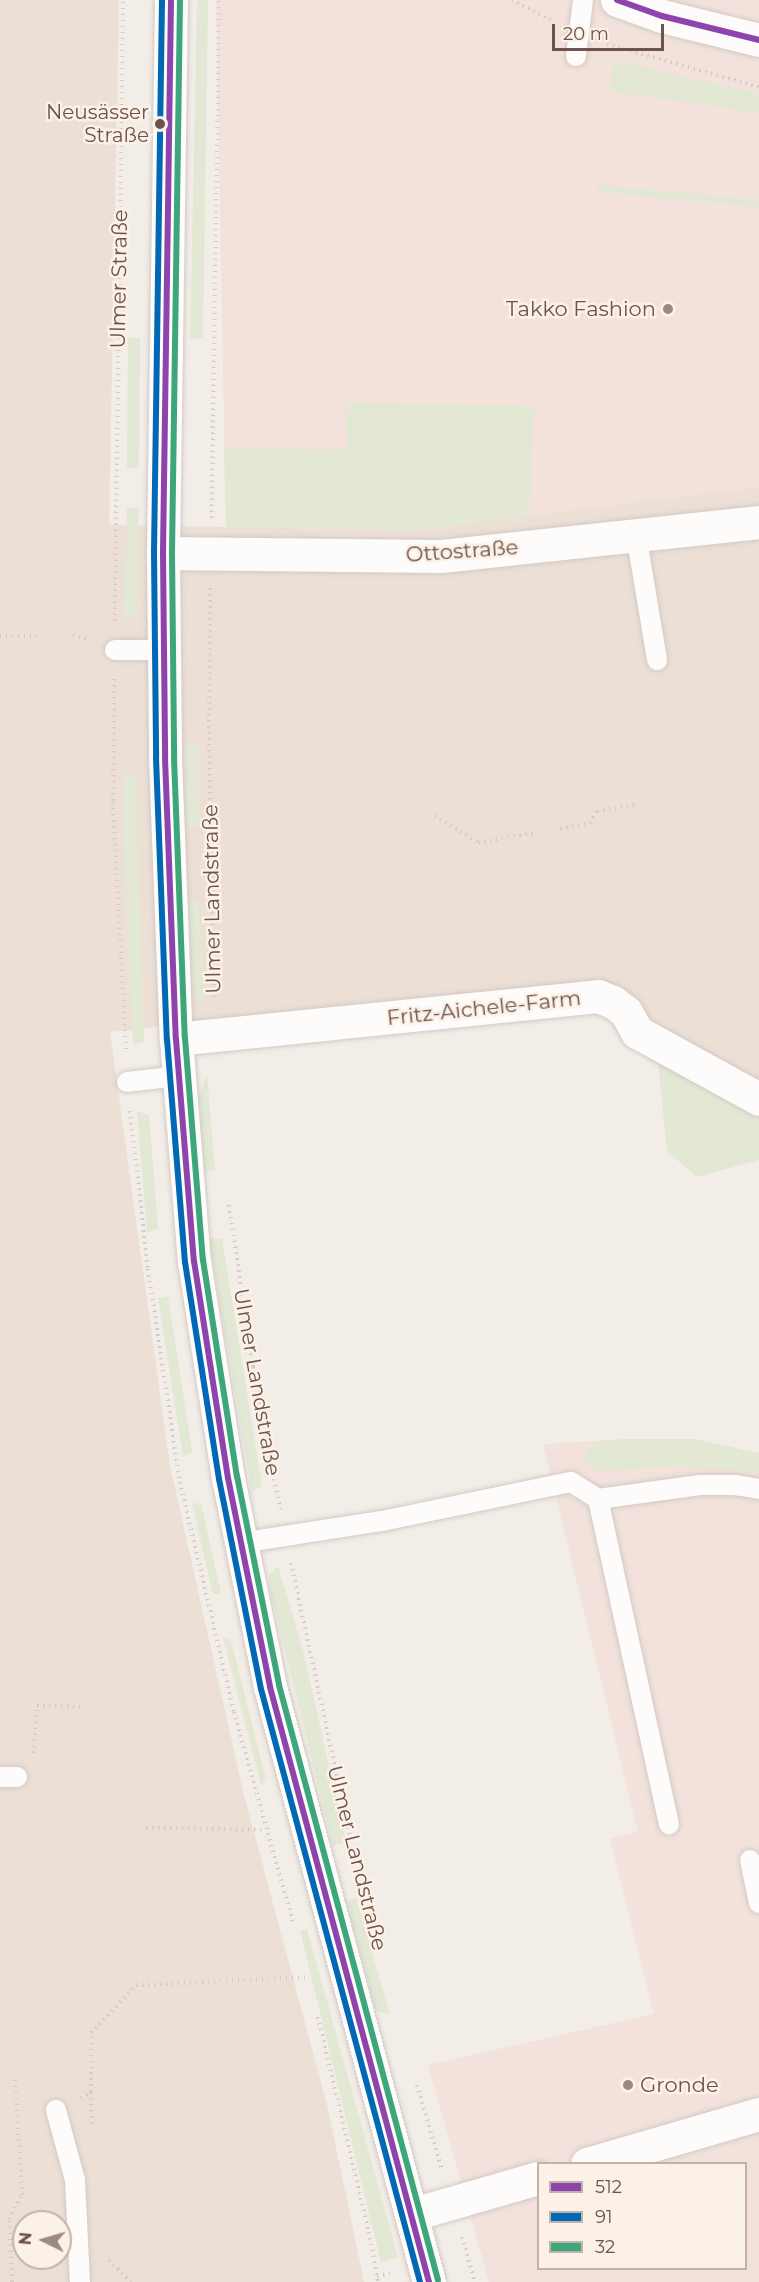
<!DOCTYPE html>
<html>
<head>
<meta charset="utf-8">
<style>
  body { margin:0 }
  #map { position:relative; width:759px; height:2282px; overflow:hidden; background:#f3ede7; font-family:Montserrat,sans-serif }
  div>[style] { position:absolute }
  .residential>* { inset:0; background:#ecdfd5 }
  .commercial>* { inset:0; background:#f3e1db }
  .green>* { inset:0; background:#e2e8d3 }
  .path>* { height:4px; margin-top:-2px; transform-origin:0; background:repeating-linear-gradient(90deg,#d5ccc9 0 1.5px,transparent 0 6px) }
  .roads { filter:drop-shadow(0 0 2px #d2cac6) drop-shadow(0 0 2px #d2cac6) }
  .service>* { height:20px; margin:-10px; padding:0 10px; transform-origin:10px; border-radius:10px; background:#fdfcfb }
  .minor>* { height:33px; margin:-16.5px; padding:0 16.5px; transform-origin:16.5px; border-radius:16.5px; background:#fdfcfb }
  .tertiary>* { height:33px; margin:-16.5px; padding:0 16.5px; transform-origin:16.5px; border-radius:16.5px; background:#fdfcfb }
  .bus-1>* { height:6px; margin:-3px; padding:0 3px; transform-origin:3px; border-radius:3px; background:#8e44ad }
  .bus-2>* { height:6px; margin:-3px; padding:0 3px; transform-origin:3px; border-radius:3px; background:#0068b4 }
  .bus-3>* { height:6px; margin:-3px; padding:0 3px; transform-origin:3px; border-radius:3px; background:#3ea67b }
  .dots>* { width:16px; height:16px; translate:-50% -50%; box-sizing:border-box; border:3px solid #fcf1e7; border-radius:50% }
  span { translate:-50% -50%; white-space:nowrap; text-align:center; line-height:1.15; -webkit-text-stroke:5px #fcf1e7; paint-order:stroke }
  .bus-label { font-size:20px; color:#6d534b }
  .right { translate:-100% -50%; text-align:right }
  .street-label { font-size:21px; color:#6d534b }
  .poi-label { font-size:21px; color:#6d534b }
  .left { translate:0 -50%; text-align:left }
  .legend { position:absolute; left:537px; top:2162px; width:210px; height:108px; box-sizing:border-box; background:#fcf1e7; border:2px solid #c3b2a9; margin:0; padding:8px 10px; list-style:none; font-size:18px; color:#6d534b }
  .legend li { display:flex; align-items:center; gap:12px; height:30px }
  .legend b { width:30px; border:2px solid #c3b2a9 }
  .north { position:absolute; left:12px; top:2210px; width:60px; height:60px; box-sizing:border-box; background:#fcf1e7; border:2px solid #c3b2a9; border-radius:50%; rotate:275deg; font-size:16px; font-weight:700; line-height:24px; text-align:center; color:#6d534b }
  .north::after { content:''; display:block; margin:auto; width:21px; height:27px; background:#9c8982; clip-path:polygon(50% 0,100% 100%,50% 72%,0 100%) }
  .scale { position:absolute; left:552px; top:24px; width:112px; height:27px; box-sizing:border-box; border:3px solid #6d534b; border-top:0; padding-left:8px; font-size:18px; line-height:21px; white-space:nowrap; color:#6d534b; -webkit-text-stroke:4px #fcf1e7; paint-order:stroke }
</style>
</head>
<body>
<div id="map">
  <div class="residential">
    <div style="clip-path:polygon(evenodd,0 0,119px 0,109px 525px,414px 530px,759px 487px,759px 1160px,733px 1086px,626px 1012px,230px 1019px,110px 1032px,170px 1466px,243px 1791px,328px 2109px,364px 2282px,0 2282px,0 0,24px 2222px,60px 2222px,60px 2258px,24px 2258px,24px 2222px)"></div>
  </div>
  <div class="commercial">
    <div style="clip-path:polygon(216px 0,759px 0,759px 487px,414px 530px,226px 527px)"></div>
    <div style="clip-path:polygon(evenodd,625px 1439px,693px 1439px,759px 1453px,759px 2282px,489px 2282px,428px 2065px,654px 2014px,610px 1838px,638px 1832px,543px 1444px,625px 1439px,538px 2164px,746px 2164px,746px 2268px,538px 2268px,538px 2164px)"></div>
  </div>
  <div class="green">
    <div style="clip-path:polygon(197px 0,208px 0,203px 338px,190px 339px)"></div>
    <div style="clip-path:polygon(613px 60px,759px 94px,759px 113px,610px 91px)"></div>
    <div style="clip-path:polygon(597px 185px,759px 200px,759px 207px,596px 192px)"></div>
    <div style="clip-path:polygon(128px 338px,140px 338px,139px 468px,127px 468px)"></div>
    <div style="clip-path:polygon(346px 403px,534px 406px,529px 516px,414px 530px,226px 527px,224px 448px,347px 450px)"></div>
    <div style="clip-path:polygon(127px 508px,139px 508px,136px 618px,124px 617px)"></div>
    <div style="clip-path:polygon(198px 745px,199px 826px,186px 825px,185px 746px)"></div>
    <div style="clip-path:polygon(123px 775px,136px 780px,144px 1042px,133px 1045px,126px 911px)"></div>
    <div style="clip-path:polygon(199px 900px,203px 1006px,190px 988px,186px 902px)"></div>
    <div style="clip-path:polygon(658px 1061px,759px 1117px,759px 1160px,697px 1177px,667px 1151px)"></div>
    <div style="clip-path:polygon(207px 1074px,215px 1171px,203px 1171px,197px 1100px)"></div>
    <div style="clip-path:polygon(137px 1111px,149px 1115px,158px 1228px,147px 1233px)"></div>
    <div style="clip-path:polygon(209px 1239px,222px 1239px,262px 1486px,252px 1492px)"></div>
    <div style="clip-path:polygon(168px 1296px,192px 1451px,183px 1457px,158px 1298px)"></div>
    <div style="clip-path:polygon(625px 1439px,693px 1439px,759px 1453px,759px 1472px,675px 1466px,595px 1471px,583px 1458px,595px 1442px)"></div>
    <div style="clip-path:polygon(201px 1503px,221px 1593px,213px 1595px,192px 1504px)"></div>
    <div style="clip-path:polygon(278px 1566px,303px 1650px,346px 1842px,333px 1846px,269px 1586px,269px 1575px)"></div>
    <div style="clip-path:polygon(223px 1638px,231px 1640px,266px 1780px,261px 1785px)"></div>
    <div style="clip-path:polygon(356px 1898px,390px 2015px,376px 2011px,346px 1901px)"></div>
    <div style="clip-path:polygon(307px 1929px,398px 2257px,381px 2263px,300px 1930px)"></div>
  </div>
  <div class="path">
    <div style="left:512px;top:0;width:44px;rotate:27.1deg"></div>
    <div style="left:607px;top:44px;width:158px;rotate:15.8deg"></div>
    <div style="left:212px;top:518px;width:518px;rotate:-89.23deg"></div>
    <div style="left:210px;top:588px;width:126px;rotate:90.5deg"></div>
    <div style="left:209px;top:714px;width:286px;rotate:89deg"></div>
    <div style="left:115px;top:621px;width:621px;rotate:-89.26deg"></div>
    <div style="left:73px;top:635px;width:18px;rotate:16deg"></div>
    <div style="left:0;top:636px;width:37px"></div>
    <div style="left:114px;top:679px;width:123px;rotate:90.5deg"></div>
    <div style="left:113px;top:802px;width:250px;rotate:87deg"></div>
    <div style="left:435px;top:816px;width:50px;rotate:31.2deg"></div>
    <div style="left:478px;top:842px;width:58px;rotate:-9deg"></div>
    <div style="left:560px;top:828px;width:30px;rotate:-9deg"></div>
    <div style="left:590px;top:823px;width:14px;rotate:-60deg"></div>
    <div style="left:597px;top:811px;width:40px;rotate:-8.5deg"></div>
    <div style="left:130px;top:1111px;width:159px;rotate:83.5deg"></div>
    <div style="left:148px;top:1269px;width:215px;rotate:81.5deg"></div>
    <div style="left:180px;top:1482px;width:236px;rotate:76.8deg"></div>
    <div style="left:234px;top:1712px;width:218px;rotate:74.3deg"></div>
    <div style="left:229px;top:1205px;width:164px;rotate:81.6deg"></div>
    <div style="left:253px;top:1367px;width:145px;rotate:79.2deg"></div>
    <div style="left:291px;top:1563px;width:283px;rotate:77.8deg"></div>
    <div style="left:34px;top:1753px;width:47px;rotate:-86.3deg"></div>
    <div style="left:37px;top:1706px;width:48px;rotate:1.2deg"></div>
    <div style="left:146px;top:1828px;width:120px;rotate:1deg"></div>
    <div style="left:318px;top:2017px;width:221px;rotate:76.7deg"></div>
    <div style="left:369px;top:2232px;width:51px;rotate:79.8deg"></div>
    <div style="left:417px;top:2085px;width:89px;rotate:73.6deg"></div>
    <div style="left:91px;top:2092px;width:35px;rotate:87deg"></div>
    <div style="left:81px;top:2098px;width:12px;rotate:-31deg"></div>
    <div style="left:91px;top:2092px;width:59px;rotate:-90deg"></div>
    <div style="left:91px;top:2033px;width:66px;rotate:-46.8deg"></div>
    <div style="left:136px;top:1985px;width:172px;rotate:-2.7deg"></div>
    <div style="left:462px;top:2237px;width:47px;rotate:73.9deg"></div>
    <div style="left:109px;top:2260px;width:31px;rotate:45deg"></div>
    <div style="left:377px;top:2276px;width:14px;rotate:-12deg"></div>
    <div style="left:12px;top:2282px;width:63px;rotate:-92.7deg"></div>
    <div style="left:9px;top:2219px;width:27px;rotate:-62deg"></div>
    <div style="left:22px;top:2195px;width:115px;rotate:-93.5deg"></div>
  </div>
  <div class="roads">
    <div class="service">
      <div style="left:576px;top:56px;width:56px;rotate:-82.9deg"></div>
      <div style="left:636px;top:534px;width:128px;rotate:80.5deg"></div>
      <div style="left:115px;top:650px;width:49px"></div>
      <div style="left:127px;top:1082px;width:52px;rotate:-6.6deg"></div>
      <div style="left:598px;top:1499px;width:333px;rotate:77.7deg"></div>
      <div style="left:240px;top:1543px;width:144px;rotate:-8.8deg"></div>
      <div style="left:382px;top:1521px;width:193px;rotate:-11.7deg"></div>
      <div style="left:571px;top:1482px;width:32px;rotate:32deg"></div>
      <div style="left:598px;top:1499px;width:103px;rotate:-7.8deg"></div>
      <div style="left:700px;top:1485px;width:35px"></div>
      <div style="left:735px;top:1485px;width:24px;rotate:9deg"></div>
      <div style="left:0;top:1777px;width:17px"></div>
      <div style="left:750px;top:1860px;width:44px;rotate:78.2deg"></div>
      <div style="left:56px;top:2110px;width:73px;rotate:74.8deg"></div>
      <div style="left:75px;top:2180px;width:102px;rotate:87.2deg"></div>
    </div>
    <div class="minor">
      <div style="left:163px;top:553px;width:278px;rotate:0.6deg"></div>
      <div style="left:441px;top:556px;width:320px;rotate:-6.1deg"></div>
      <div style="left:176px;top:1039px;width:424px;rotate:-5.8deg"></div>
      <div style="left:598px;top:996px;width:16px;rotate:22deg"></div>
      <div style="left:613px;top:1002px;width:16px;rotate:38deg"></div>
      <div style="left:626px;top:1012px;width:23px;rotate:61deg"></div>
      <div style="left:637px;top:1032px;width:139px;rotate:28.8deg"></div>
    </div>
    <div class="tertiary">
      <div style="left:171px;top:0;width:553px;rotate:90.83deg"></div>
      <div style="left:163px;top:553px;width:205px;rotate:89.4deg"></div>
      <div style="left:165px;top:758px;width:281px;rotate:87.8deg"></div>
      <div style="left:176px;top:1039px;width:223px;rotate:85.4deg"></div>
      <div style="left:194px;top:1261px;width:220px;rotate:81.1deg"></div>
      <div style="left:228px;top:1478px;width:213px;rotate:78.6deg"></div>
      <div style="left:270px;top:1687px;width:616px;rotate:75.04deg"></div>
      <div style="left:617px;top:0;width:48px;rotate:19.6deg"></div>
      <div style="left:662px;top:16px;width:100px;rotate:13.9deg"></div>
      <div style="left:587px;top:2164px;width:179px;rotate:-16.2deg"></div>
      <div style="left:413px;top:2214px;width:130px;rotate:-16.1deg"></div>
    </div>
  </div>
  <div class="bus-1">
    <div style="left:171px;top:0;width:553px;rotate:90.83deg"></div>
    <div style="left:163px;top:553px;width:205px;rotate:89.4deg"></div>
    <div style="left:165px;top:758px;width:281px;rotate:87.8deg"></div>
    <div style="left:176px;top:1039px;width:223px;rotate:85.4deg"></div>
    <div style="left:194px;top:1261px;width:220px;rotate:81.1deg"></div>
    <div style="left:228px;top:1478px;width:213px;rotate:78.6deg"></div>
    <div style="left:270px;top:1687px;width:616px;rotate:75.04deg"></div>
    <div style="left:617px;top:0;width:48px;rotate:19.6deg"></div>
    <div style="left:662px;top:16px;width:100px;rotate:13.9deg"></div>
  </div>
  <div class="bus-2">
    <div style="left:162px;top:0;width:553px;rotate:90.83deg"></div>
    <div style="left:154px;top:553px;width:205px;rotate:89.4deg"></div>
    <div style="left:156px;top:758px;width:281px;rotate:87.8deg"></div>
    <div style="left:167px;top:1039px;width:224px;rotate:85.4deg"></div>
    <div style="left:185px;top:1262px;width:220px;rotate:81.1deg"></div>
    <div style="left:219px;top:1479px;width:214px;rotate:78.7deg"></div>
    <div style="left:261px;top:1689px;width:614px;rotate:74.99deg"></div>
  </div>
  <div class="bus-3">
    <div style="left:180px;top:0;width:553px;rotate:90.83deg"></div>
    <div style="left:172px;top:553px;width:205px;rotate:89.4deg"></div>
    <div style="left:174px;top:758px;width:280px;rotate:87.8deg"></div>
    <div style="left:185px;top:1038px;width:223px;rotate:85.4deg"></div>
    <div style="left:203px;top:1260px;width:219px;rotate:81.1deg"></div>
    <div style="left:237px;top:1476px;width:213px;rotate:78.6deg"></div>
    <div style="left:279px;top:1685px;width:616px;rotate:75.04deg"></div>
  </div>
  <div class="dots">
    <div style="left:160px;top:124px;background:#6d534b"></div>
    <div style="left:668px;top:309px;background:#9c8982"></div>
    <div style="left:628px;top:2085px;background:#9c8982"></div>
  </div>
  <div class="bus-label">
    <span class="right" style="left:149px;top:124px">Neusässer<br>Straße</span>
  </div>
  <div class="street-label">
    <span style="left:119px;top:279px;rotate:-89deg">Ulmer Straße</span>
    <span style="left:462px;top:551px;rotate:-4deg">Ottostraße</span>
    <span style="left:212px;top:899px;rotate:-91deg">Ulmer Landstraße</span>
    <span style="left:484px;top:1008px;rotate:-6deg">Fritz-Aichele-Farm</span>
    <span style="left:257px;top:1382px;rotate:80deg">Ulmer Landstraße</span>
    <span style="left:357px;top:1858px;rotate:76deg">Ulmer Landstraße</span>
  </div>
  <div class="poi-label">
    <span class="right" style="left:656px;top:309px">Takko Fashion</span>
    <span class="left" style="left:640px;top:2085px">Gronde</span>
  </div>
  <ul class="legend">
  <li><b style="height:8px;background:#8e44ad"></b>512</li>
  <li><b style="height:8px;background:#0068b4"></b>91</li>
  <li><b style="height:8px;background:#3ea67b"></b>32</li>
  </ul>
  <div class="north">N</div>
  <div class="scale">20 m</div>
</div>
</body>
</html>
